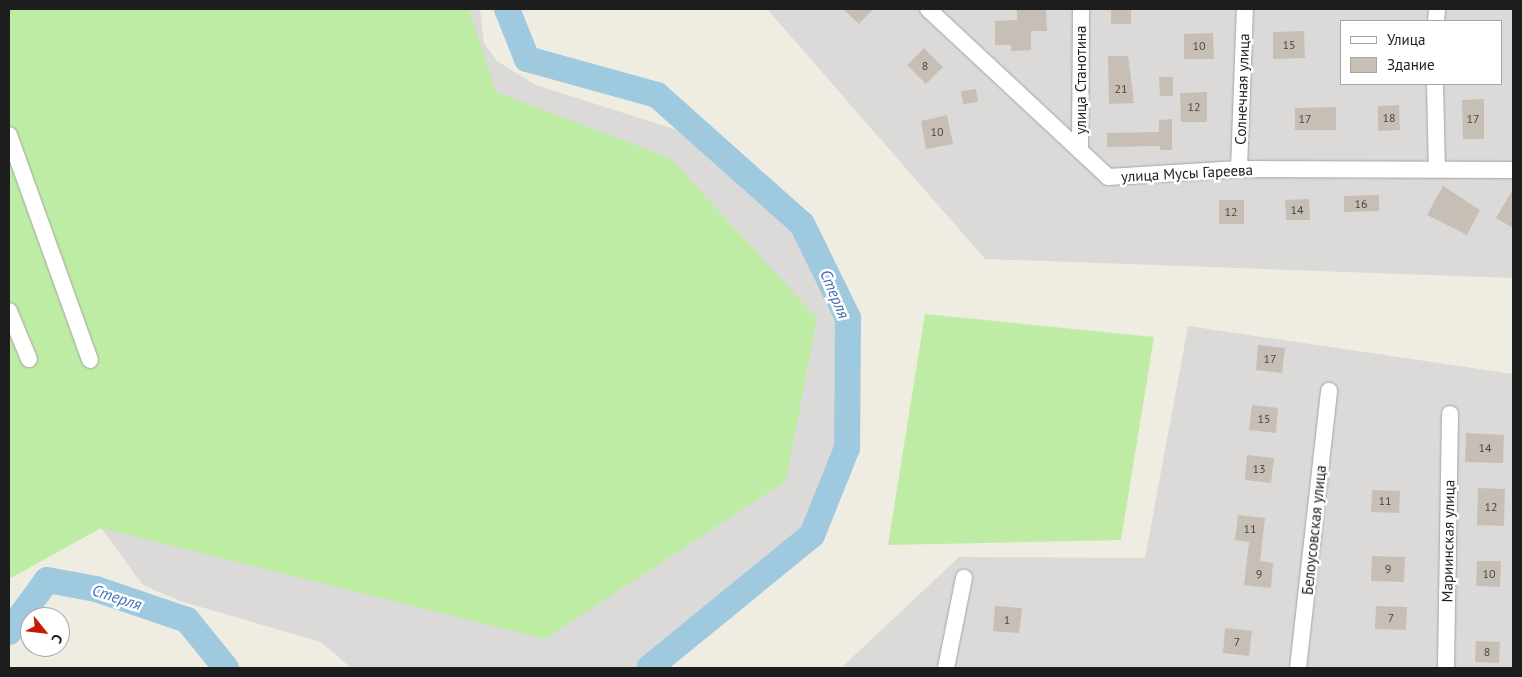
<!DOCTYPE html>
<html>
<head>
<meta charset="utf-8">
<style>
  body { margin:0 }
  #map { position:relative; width:1522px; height:677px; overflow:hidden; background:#efece2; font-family:"PT Sans",sans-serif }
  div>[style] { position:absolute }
  .residential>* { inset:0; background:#dbdad9 }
  .grass>* { inset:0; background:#bfeca4 }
  .river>* { height:26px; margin:-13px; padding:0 13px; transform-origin:13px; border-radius:13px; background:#9fc9df }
  .building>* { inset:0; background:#c7bfb5 }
  .roads { filter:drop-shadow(0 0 1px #a4a4a4) drop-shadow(0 0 1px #a4a4a4) }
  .street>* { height:16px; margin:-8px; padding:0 8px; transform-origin:8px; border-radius:8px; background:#fff }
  span { translate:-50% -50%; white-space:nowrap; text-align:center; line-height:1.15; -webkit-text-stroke:5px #fff; paint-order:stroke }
  .number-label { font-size:12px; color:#484643 }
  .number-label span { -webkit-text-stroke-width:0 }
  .street-label { font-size:15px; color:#1d1d1d }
  .water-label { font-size:16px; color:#446eb1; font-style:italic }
  .frame { position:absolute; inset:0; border:10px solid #1d1d1d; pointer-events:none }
  .legend { position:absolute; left:1340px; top:20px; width:162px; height:65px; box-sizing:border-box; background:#fff; border:1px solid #a5a5a5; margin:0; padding:6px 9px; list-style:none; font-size:15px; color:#1d1d1d }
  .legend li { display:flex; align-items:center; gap:10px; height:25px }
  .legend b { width:25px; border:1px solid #a5a5a5 }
  .north { position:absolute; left:20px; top:607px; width:50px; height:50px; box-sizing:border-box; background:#fff; border:1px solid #a5a5a5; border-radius:50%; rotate:119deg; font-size:14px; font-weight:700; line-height:20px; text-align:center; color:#1d1d1d }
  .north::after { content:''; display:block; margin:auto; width:18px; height:22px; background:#c91800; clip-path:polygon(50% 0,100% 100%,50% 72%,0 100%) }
</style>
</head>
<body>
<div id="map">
  <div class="residential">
    <div style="clip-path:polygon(9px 9px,480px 9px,484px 43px,497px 61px,536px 85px,702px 138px,761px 174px,822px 255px,857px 344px,859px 428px,849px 480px,797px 553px,736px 610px,649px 668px,351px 668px,321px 642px,180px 601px,143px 585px,101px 528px)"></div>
    <div style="clip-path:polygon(evenodd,767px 9px,1513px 9px,1513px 278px,985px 259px,767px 9px,1341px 21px,1501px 21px,1501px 84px,1341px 84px,1341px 21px)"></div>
    <div style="clip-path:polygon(1188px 326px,1513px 374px,1513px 668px,841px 668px,959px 557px,1145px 558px)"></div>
  </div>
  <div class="grass">
    <div style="clip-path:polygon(9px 9px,469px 9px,496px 92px,670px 158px,817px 318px,786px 481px,545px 639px,101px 528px,9px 579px)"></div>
    <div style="clip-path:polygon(925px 314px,1154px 337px,1121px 540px,888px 545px)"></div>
  </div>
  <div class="river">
    <div style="left:507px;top:9px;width:54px;rotate:68.2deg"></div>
    <div style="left:527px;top:59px;width:135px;rotate:15.5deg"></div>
    <div style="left:657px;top:95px;width:194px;rotate:41.7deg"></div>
    <div style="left:802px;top:224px;width:105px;rotate:63.9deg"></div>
    <div style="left:848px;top:318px;width:130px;rotate:90.4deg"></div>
    <div style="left:847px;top:448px;width:94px;rotate:111.9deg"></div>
    <div style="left:812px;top:535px;width:210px;rotate:140.8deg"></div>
    <div style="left:9px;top:632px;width:64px;rotate:-53.8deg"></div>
    <div style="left:47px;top:580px;width:50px;rotate:10.4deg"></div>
    <div style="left:96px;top:589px;width:96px;rotate:18.8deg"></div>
    <div style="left:187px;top:620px;width:62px;rotate:50.9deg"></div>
  </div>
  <div class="building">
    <div style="clip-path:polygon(843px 9px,873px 9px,859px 24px)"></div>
    <div style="clip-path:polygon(1017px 9px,1046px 9px,1047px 31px,1031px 31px,1031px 50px,1011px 51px,1011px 45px,995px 45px,995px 21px,1017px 20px)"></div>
    <div style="clip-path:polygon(1111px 9px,1131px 9px,1131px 24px,1111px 24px)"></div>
    <div style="clip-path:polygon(1304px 31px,1305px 58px,1273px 59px,1273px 32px)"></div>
    <div style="clip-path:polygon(1213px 33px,1214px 59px,1184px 59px,1184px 34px)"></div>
    <div style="clip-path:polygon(924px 48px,943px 67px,926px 84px,907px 65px)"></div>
    <div style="clip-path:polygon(1108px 56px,1128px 56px,1134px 103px,1109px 104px)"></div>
    <div style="clip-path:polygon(1159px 77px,1173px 77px,1173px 96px,1160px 96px)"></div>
    <div style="clip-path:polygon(976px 89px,978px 102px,963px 104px,961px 91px)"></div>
    <div style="clip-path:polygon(1207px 92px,1207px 122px,1181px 122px,1180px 93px)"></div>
    <div style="clip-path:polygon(1484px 99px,1484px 139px,1463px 139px,1462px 100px)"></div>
    <div style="clip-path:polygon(1399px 105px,1400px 130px,1378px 131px,1378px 106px)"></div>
    <div style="clip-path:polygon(1336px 107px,1336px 130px,1295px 130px,1295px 108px)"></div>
    <div style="clip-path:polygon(947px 115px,953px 144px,926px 149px,921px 121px)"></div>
    <div style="clip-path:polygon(1172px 119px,1172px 150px,1160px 150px,1160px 146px,1107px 147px,1107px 133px,1159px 132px,1159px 120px)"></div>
    <div style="clip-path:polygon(1443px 186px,1480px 210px,1467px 235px,1427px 215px)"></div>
    <div style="clip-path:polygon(1513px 189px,1513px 228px,1496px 218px)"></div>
    <div style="clip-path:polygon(1379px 195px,1379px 211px,1344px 212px,1344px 196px)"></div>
    <div style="clip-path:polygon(1309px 199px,1310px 220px,1286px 220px,1285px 200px)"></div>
    <div style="clip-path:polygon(1219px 200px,1244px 200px,1244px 224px,1219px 224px)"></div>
    <div style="clip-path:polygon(1258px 345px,1285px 348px,1282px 373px,1256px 370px)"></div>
    <div style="clip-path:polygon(1252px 405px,1278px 408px,1276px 433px,1249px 430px)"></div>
    <div style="clip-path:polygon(1466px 433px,1504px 435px,1503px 463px,1465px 462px)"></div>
    <div style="clip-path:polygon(1247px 455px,1274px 458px,1271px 483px,1245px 480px)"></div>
    <div style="clip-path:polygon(1478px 488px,1505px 489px,1504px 526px,1477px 525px)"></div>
    <div style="clip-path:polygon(1372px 490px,1400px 491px,1399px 513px,1371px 512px)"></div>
    <div style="clip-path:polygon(1238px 515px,1265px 518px,1260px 561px,1273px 563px,1271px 588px,1244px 585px,1249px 542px,1235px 540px)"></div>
    <div style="clip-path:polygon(1372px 556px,1405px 557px,1404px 582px,1371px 581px)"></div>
    <div style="clip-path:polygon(1477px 561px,1501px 561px,1500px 587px,1476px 586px)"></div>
    <div style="clip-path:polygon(995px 606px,1022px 608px,1019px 633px,993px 631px)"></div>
    <div style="clip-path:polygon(1376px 606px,1407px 607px,1406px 630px,1375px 629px)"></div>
    <div style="clip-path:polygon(1225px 628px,1252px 631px,1249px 656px,1223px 653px)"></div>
    <div style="clip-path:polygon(1476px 641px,1500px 642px,1499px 663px,1475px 662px)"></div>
  </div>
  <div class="roads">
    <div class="street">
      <div style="left:928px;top:9px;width:246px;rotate:43deg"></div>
      <div style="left:1108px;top:177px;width:131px;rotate:-3.5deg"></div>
      <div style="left:1239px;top:169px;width:274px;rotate:0.2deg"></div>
      <div style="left:1436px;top:21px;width:12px;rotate:-85deg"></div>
      <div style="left:1435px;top:84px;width:85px;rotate:88.7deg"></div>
      <div style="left:9px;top:135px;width:239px;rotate:70.2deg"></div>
      <div style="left:1080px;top:151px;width:142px;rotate:-89.6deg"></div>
      <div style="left:1239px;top:169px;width:160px;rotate:-87.9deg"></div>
      <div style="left:9px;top:311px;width:52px;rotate:67.4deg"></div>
      <div style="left:946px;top:668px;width:92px;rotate:-78.7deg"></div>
      <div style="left:1298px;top:668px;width:279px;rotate:-83.6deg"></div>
      <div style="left:1446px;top:668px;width:254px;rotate:-89.1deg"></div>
    </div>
  </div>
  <div class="number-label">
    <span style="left:1289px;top:45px">15</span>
    <span style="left:1199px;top:46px">10</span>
    <span style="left:925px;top:66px">8</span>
    <span style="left:1121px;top:89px">21</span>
    <span style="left:1194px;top:107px">12</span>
    <span style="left:1389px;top:118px">18</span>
    <span style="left:1305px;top:119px">17</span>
    <span style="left:1473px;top:119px">17</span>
    <span style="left:937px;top:132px">10</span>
    <span style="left:1361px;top:204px">16</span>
    <span style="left:1297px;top:210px">14</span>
    <span style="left:1231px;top:212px">12</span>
    <span style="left:1270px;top:359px">17</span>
    <span style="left:1264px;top:419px">15</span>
    <span style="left:1485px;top:448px">14</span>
    <span style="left:1259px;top:469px">13</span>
    <span style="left:1385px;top:501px">11</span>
    <span style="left:1491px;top:507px">12</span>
    <span style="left:1250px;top:529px">11</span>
    <span style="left:1388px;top:569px">9</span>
    <span style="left:1259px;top:574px">9</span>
    <span style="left:1489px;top:574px">10</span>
    <span style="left:1391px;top:618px">7</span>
    <span style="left:1007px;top:620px">1</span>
    <span style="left:1237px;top:642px">7</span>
    <span style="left:1487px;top:652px">8</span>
  </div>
  <div class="street-label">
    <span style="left:1081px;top:80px;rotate:-90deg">улица Станотина</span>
    <span style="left:1242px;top:89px;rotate:-88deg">Солнечная улица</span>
    <span style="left:1187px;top:173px;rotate:-3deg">улица Мусы Гареева</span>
    <span style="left:1314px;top:530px;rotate:-84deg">Белоусовская улица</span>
    <span style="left:1448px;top:541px;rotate:-89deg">Мариинская улица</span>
  </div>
  <div class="water-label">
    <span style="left:835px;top:294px;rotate:67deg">Стерля</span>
    <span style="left:117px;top:597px;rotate:18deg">Стерля</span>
  </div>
  <div class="frame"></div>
  <ul class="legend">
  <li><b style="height:6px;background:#fff"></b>Улица</li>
  <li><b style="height:14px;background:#c7bfb5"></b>Здание</li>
  </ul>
  <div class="north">С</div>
</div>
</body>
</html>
